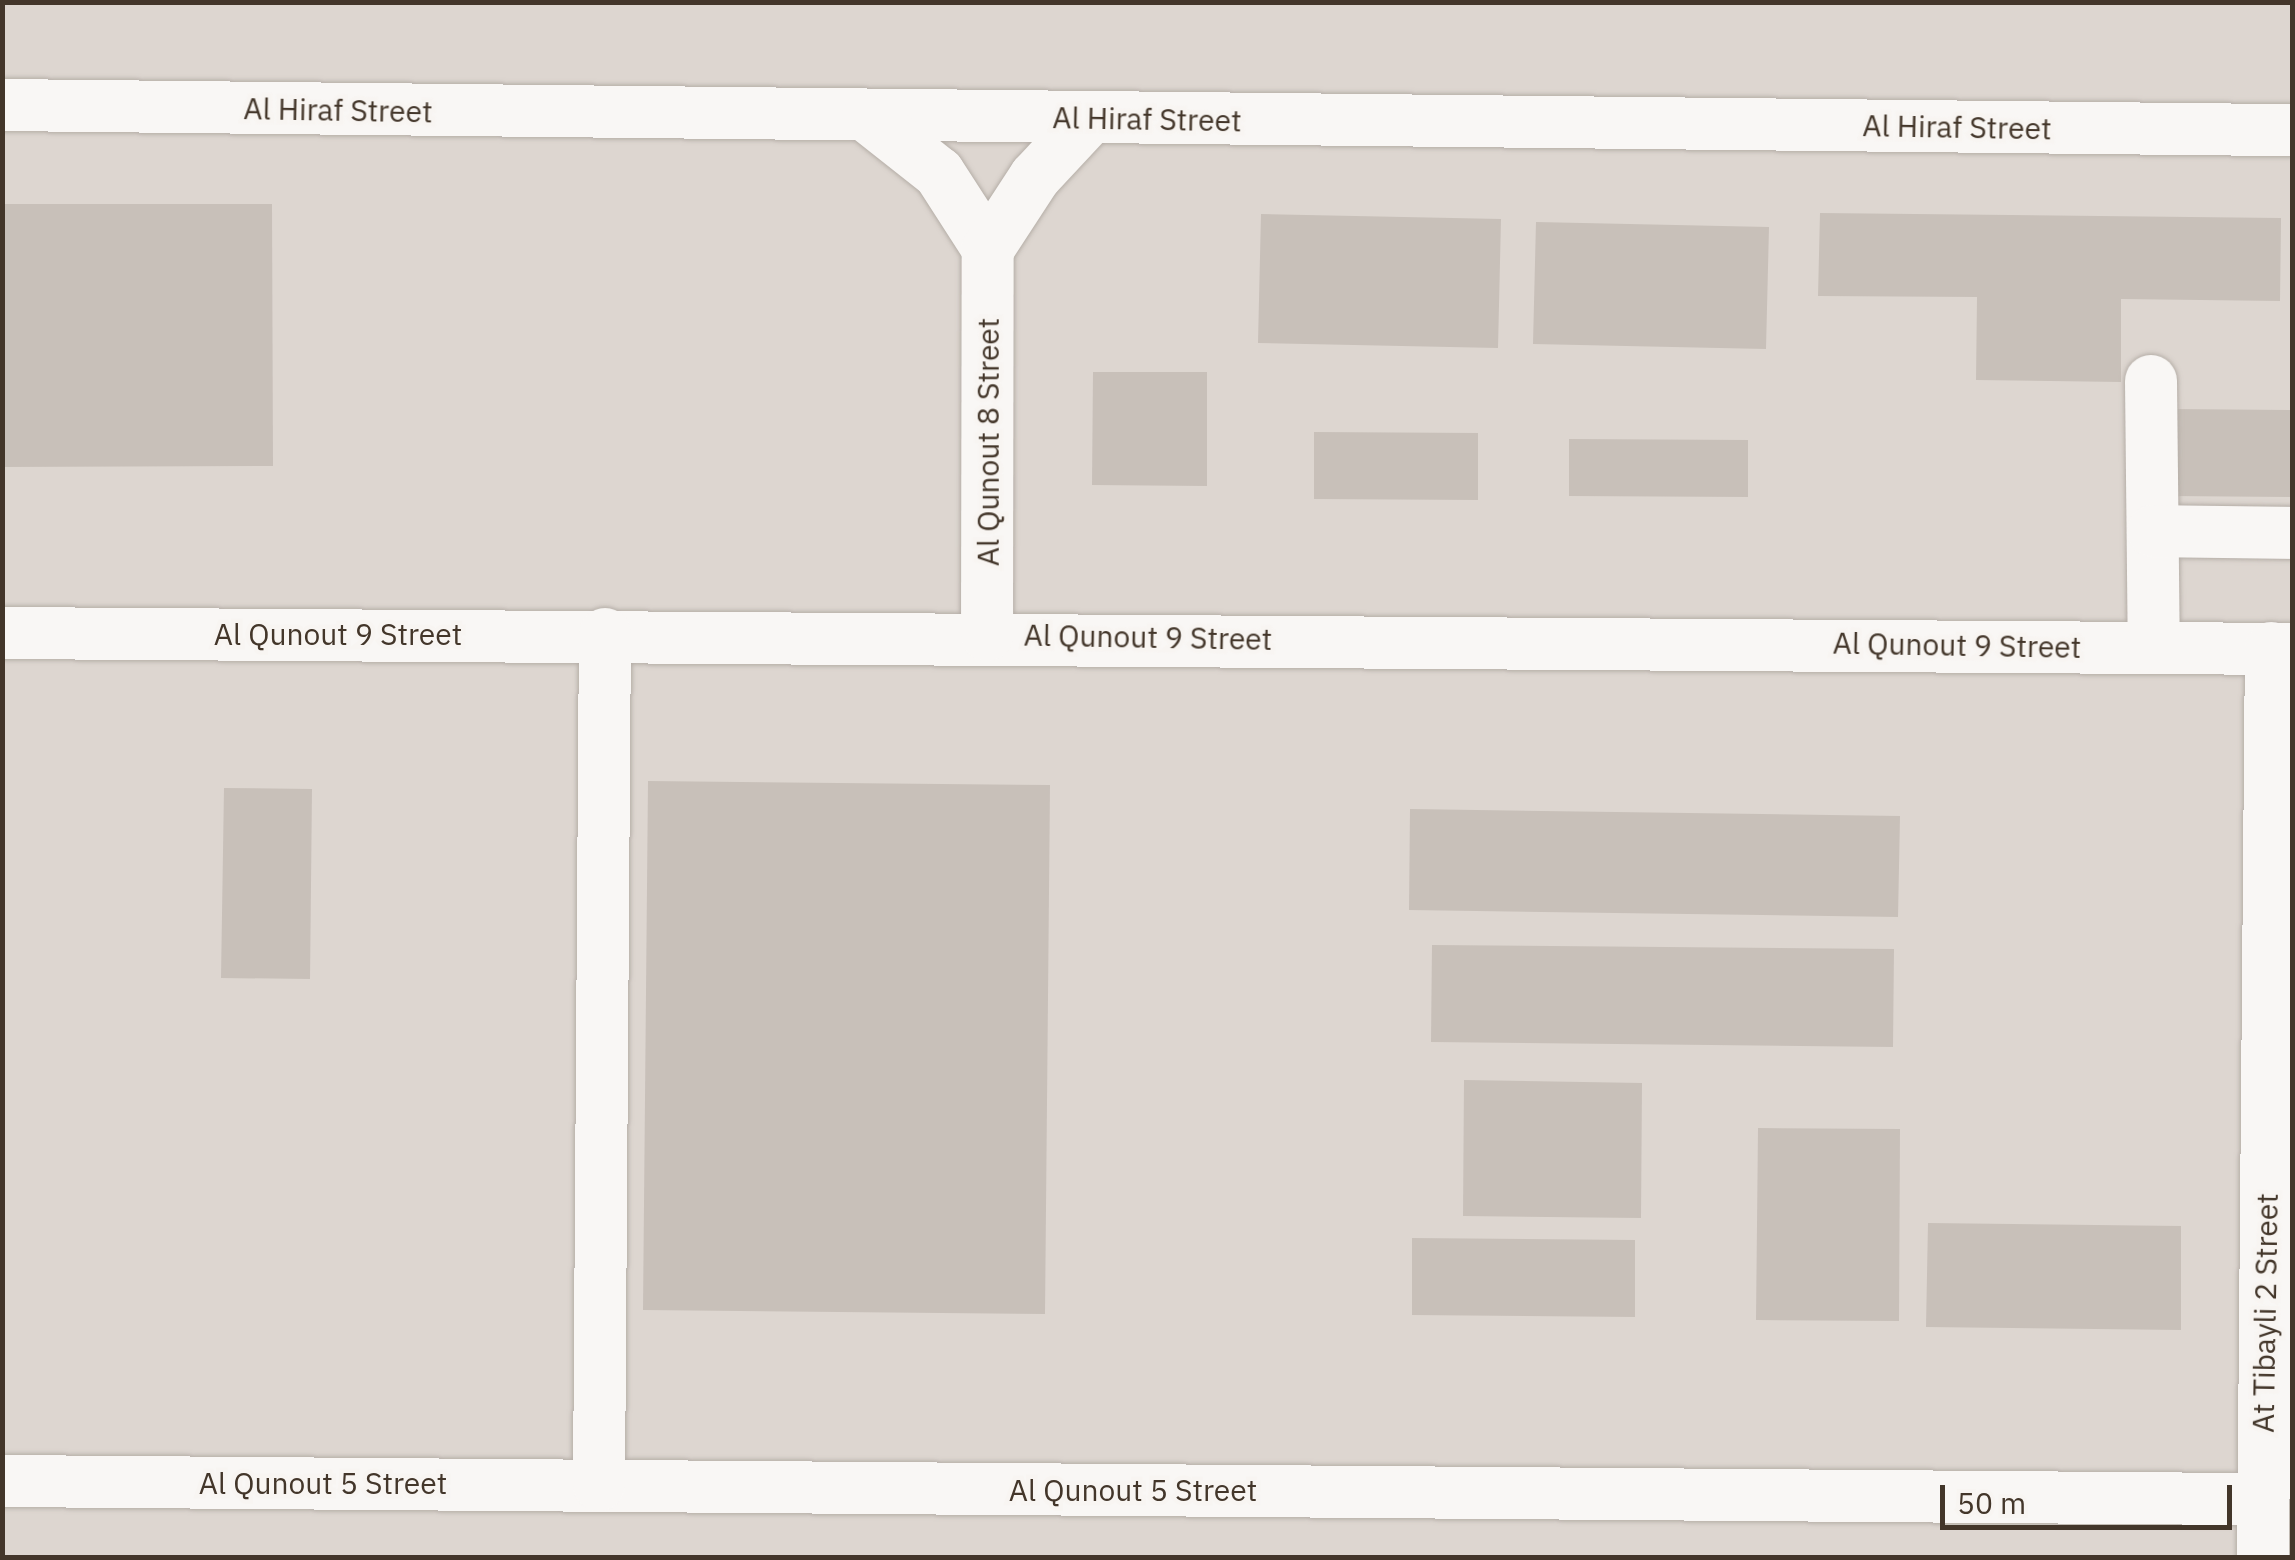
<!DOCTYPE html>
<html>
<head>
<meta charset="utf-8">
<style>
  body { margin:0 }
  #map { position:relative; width:2295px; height:1560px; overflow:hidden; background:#ebe6e2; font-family:"IBM Plex Sans",sans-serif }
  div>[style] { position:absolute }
  .built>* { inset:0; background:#ddd6d0 }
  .building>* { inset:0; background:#c8c0b9 }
  .roads { filter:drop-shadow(0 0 2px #b5aea7) drop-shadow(0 0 2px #b5aea7) }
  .minor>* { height:52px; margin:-26px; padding:0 26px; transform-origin:26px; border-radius:26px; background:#f9f7f5 }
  span { translate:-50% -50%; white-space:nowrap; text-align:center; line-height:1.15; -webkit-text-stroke:9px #f8f5f2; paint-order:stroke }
  .street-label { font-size:30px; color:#43362a }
  .frame { position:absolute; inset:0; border:5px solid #43362a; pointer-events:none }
  .scale { position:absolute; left:1940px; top:1485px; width:292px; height:45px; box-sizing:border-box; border:5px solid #43362a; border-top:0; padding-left:12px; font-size:30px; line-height:35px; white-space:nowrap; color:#43362a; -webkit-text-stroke:8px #f8f5f2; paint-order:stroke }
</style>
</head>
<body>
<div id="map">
  <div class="built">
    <div style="clip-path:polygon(3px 3px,2292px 3px,2292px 1557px,3px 1558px)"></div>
  </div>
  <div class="building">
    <div style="clip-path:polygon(2px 204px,272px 204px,273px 466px,2px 467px)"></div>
    <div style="clip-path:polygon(1820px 213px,2281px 218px,2280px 301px,2121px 299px,2121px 382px,1976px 380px,1977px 297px,1818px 296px)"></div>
    <div style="clip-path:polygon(1261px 214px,1501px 219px,1498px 348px,1258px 343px)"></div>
    <div style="clip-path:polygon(1536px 222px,1769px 227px,1766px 349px,1533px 344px)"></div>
    <div style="clip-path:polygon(1093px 372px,1207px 372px,1207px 486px,1092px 485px)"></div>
    <div style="clip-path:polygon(2172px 409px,2292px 410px,2292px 497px,2171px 496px)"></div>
    <div style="clip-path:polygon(1314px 432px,1478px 433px,1478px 500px,1314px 499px)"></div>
    <div style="clip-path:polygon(1569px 439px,1748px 440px,1748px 497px,1569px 496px)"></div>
    <div style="clip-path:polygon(648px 781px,1050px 785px,1045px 1314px,643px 1310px)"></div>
    <div style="clip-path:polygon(224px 788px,312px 789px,310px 979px,221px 978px)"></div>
    <div style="clip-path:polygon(1410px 809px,1900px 816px,1898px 917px,1409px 910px)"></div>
    <div style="clip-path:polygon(1432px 945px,1894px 949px,1893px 1047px,1431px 1042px)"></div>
    <div style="clip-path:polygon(1464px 1080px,1642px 1083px,1641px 1218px,1463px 1216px)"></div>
    <div style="clip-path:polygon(1758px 1128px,1900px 1129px,1899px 1321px,1756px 1320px)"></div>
    <div style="clip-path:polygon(1928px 1223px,2181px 1226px,2181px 1330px,1926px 1327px)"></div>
    <div style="clip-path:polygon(1412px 1238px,1635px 1240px,1635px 1317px,1412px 1315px)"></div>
  </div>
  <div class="roads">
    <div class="minor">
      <div style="left:2px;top:105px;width:2290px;rotate:0.63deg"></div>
      <div style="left:868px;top:117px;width:90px;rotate:38.3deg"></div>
      <div style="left:939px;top:173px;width:90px;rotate:57.2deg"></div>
      <div style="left:2151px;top:381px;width:266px;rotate:89.4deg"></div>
      <div style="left:2153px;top:531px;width:139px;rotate:0.8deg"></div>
      <div style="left:2px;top:633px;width:2290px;rotate:0.4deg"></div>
      <div style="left:987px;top:635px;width:386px;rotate:-89.9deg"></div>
      <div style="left:988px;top:249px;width:86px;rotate:-56.9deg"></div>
      <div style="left:1035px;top:177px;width:79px;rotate:-47deg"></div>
      <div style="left:2px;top:1481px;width:2261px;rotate:0.46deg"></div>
      <div style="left:599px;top:1485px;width:851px;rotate:-89.6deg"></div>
      <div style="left:2263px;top:1558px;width:910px;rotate:-89.5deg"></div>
    </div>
  </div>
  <div class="street-label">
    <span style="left:338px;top:110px;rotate:1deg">Al Hiraf Street</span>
    <span style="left:1147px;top:119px;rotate:1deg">Al Hiraf Street</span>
    <span style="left:1957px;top:127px;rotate:1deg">Al Hiraf Street</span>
    <span style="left:988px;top:442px;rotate:-90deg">Al Qunout 8 Street</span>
    <span style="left:338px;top:634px">Al Qunout 9 Street</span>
    <span style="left:1148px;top:637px;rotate:1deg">Al Qunout 9 Street</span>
    <span style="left:1957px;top:645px;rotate:1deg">Al Qunout 9 Street</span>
    <span style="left:2265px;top:1313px;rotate:-89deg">At Tibayli 2 Street</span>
    <span style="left:323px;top:1483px">Al Qunout 5 Street</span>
    <span style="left:1133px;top:1490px">Al Qunout 5 Street</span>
  </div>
  <div class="frame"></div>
  <div class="scale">50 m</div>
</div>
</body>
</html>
